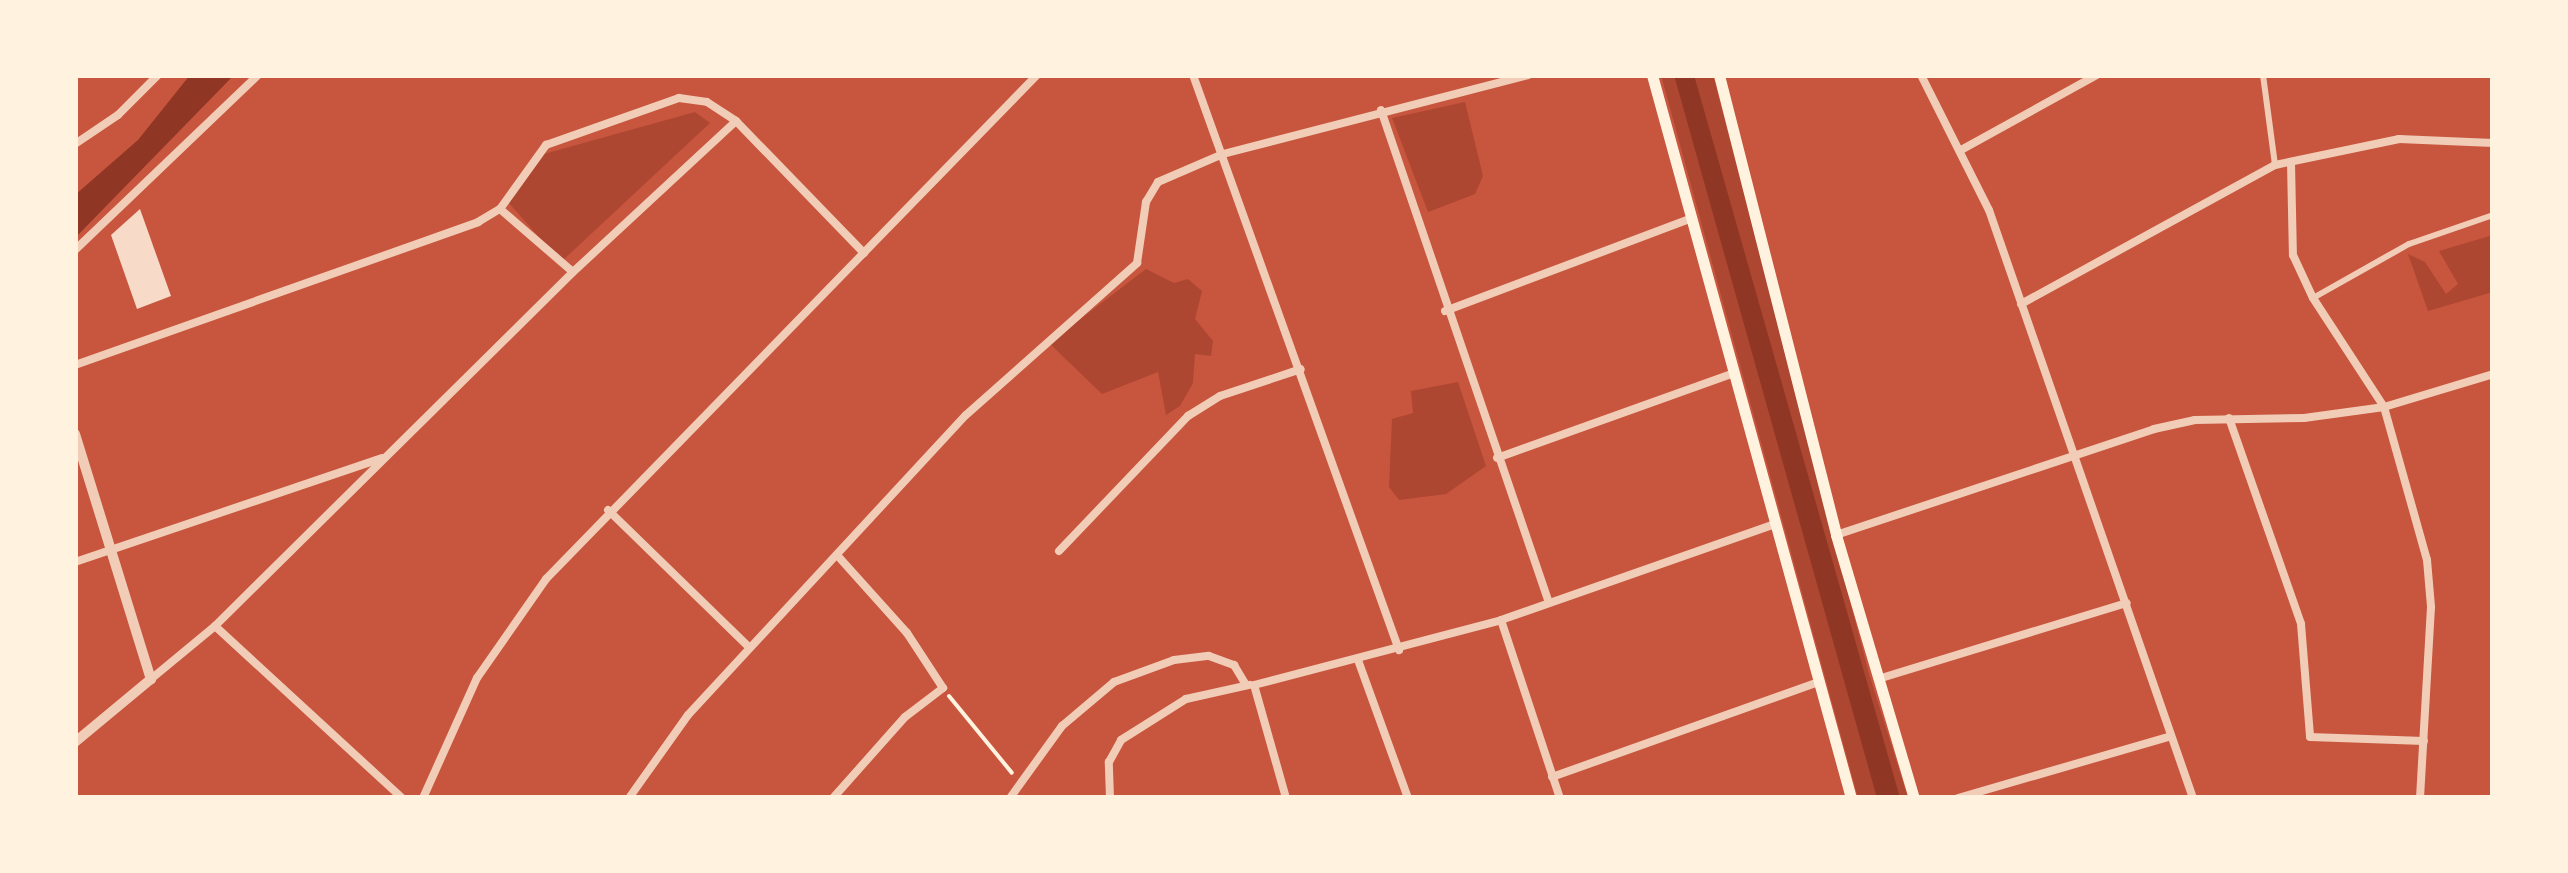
<!DOCTYPE html>
<html>
<head>
<meta charset="utf-8">
<style>
  body { margin:0 }
  #map { position:relative; width:2568px; height:873px; overflow:hidden; background:#c8553d; font-family:"Public Sans",sans-serif }
  div>[style] { position:absolute }
  .green>* { inset:0; background:#ae4732 }
  .water>* { inset:0; background:#8f3625 }
  .building>* { inset:0; background:#f7dbc8 }
  .path>* { height:4px; margin:-2px; padding:0 2px; transform-origin:2px; border-radius:2px; background:#fff3e0 }
  .pedestrian>* { height:6px; margin:-3px; padding:0 3px; transform-origin:3px; border-radius:3px; background:#f1ccb7 }
  .minor>* { height:8px; margin:-4px; padding:0 4px; transform-origin:4px; border-radius:4px; background:#f1ccb7 }
  .tertiary>* { height:10px; margin:-5px; padding:0 5px; transform-origin:5px; border-radius:5px; background:#f1ccb7 }
  .secondary>* { height:11px; margin:-5.5px; padding:0 5.5px; transform-origin:5.5px; border-radius:5.5px; background:#fff3e0 }
  span { translate:-50% -50%; white-space:nowrap; text-align:center; line-height:1.15; -webkit-text-stroke:10px #fff3e0; paint-order:stroke }
  .frame { position:absolute; inset:0; border:78px solid #fff3e0; pointer-events:none }
</style>
</head>
<body>
<div id="map">
  <div class="green">
    <div style="clip-path:polygon(1661px 75px,1713px 75px,1869px 674px,1908px 798px,1858px 798px)"></div>
    <div style="clip-path:polygon(1465px 102px,1483px 176px,1475px 194px,1428px 212px,1392px 118px)"></div>
    <div style="clip-path:polygon(695px 112px,710px 123px,561px 262px,508px 202px,544px 154px)"></div>
    <div style="clip-path:polygon(2493px 235px,2493px 292px,2428px 311px,2408px 254px,2425px 262px,2446px 294px,2458px 284px,2439px 251px)"></div>
    <div style="clip-path:polygon(1146px 269px,1174px 283px,1188px 279px,1202px 291px,1195px 319px,1213px 341px,1211px 356px,1195px 354px,1193px 383px,1180px 406px,1166px 415px,1158px 372px,1102px 394px,1049px 343px)"></div>
    <div style="clip-path:polygon(1458px 382px,1486px 466px,1446px 494px,1399px 500px,1389px 487px,1392px 419px,1413px 413px,1411px 391px)"></div>
  </div>
  <div class="water">
    <div style="clip-path:polygon(190px 75px,234px 75px,75px 238px,75px 195px,138px 140px)"></div>
    <div style="clip-path:polygon(1674px 75px,1694px 75px,1900px 798px,1877px 798px)"></div>
  </div>
  <div class="building">
    <div style="clip-path:polygon(140px 209px,171px 296px,137px 309px,111px 235px)"></div>
  </div>
  <div class="path">
    <div style="left:949px;top:696px;width:99px;rotate:50.7deg"></div>
  </div>
  <div class="pedestrian">
    <div style="left:2263px;top:75px;width:91px;rotate:82.4deg"></div>
    <div style="left:2313px;top:298px;width:110px;rotate:-29.4deg"></div>
    <div style="left:2409px;top:244px;width:89px;rotate:-19deg"></div>
  </div>
  <div class="minor">
    <div style="left:1193px;top:75px;width:611px;rotate:70.29deg"></div>
    <div style="left:1921px;top:75px;width:151px;rotate:63.3deg"></div>
    <div style="left:1989px;top:210px;width:622px;rotate:70.87deg"></div>
    <div style="left:1381px;top:110px;width:518px;rotate:71.18deg"></div>
    <div style="left:75px;top:144px;width:52px;rotate:-34deg"></div>
    <div style="left:118px;top:115px;width:57px;rotate:-45deg"></div>
    <div style="left:1961px;top:150px;width:155px;rotate:-28.9deg"></div>
    <div style="left:2291px;top:163px;width:92px;rotate:88.8deg"></div>
    <div style="left:2293px;top:255px;width:47px;rotate:65.1deg"></div>
    <div style="left:2313px;top:298px;width:130px;rotate:56.9deg"></div>
    <div style="left:2384px;top:407px;width:159px;rotate:74.3deg"></div>
    <div style="left:2427px;top:560px;width:47px;rotate:85.1deg"></div>
    <div style="left:2431px;top:607px;width:191px;rotate:93.3deg"></div>
    <div style="left:500px;top:209px;width:96px;rotate:40.8deg"></div>
    <div style="left:75px;top:250px;width:253px;rotate:-43.7deg"></div>
    <div style="left:2021px;top:304px;width:290px;rotate:-28.7deg"></div>
    <div style="left:2275px;top:165px;width:127px;rotate:-11.8deg"></div>
    <div style="left:2399px;top:139px;width:94px;rotate:2.4deg"></div>
    <div style="left:1445px;top:311px;width:264px;rotate:-20.6deg"></div>
    <div style="left:75px;top:365px;width:428px;rotate:-19.5deg"></div>
    <div style="left:478px;top:222px;width:26px;rotate:-31deg"></div>
    <div style="left:500px;top:209px;width:79px;rotate:-54.3deg"></div>
    <div style="left:546px;top:145px;width:141px;rotate:-19.5deg"></div>
    <div style="left:679px;top:98px;width:28px;rotate:8deg"></div>
    <div style="left:707px;top:102px;width:35px;rotate:33deg"></div>
    <div style="left:736px;top:121px;width:184px;rotate:45.9deg"></div>
    <div style="left:2229px;top:418px;width:218px;rotate:70.7deg"></div>
    <div style="left:2301px;top:624px;width:113px;rotate:85.4deg"></div>
    <div style="left:2310px;top:737px;width:114px;rotate:2deg"></div>
    <div style="left:1497px;top:458px;width:249px;rotate:-19.7deg"></div>
    <div style="left:608px;top:510px;width:197px;rotate:44.2deg"></div>
    <div style="left:1836px;top:535px;width:335px;rotate:-18.4deg"></div>
    <div style="left:2154px;top:429px;width:42px;rotate:-12.4deg"></div>
    <div style="left:2195px;top:420px;width:109px;rotate:-1.1deg"></div>
    <div style="left:2304px;top:418px;width:81px;rotate:-7.8deg"></div>
    <div style="left:2384px;top:407px;width:114px;rotate:-16.8deg"></div>
    <div style="left:1059px;top:551px;width:187px;rotate:-46.3deg"></div>
    <div style="left:1188px;top:416px;width:38px;rotate:-32deg"></div>
    <div style="left:1220px;top:396px;width:85px;rotate:-18.4deg"></div>
    <div style="left:75px;top:562px;width:324px;rotate:-18.7deg"></div>
    <div style="left:1501px;top:620px;width:188px;rotate:71.7deg"></div>
    <div style="left:215px;top:626px;width:254px;rotate:42.6deg"></div>
    <div style="left:1358px;top:660px;width:147px;rotate:70.1deg"></div>
    <div style="left:151px;top:679px;width:83px;rotate:-39.6deg"></div>
    <div style="left:215px;top:626px;width:503px;rotate:-44.68deg"></div>
    <div style="left:573px;top:272px;width:222px;rotate:-42.8deg"></div>
    <div style="left:1878px;top:679px;width:260px;rotate:-17deg"></div>
    <div style="left:1552px;top:777px;width:280px;rotate:-19.6deg"></div>
    <div style="left:423px;top:798px;width:132px;rotate:-65.8deg"></div>
    <div style="left:477px;top:678px;width:121px;rotate:-55.1deg"></div>
    <div style="left:546px;top:579px;width:704px;rotate:-45.75deg"></div>
    <div style="left:629px;top:798px;width:102px;rotate:-54.6deg"></div>
    <div style="left:688px;top:715px;width:409px;rotate:-47.2deg"></div>
    <div style="left:966px;top:415px;width:229px;rotate:-41.6deg"></div>
    <div style="left:1137px;top:263px;width:62px;rotate:-81.6deg"></div>
    <div style="left:1146px;top:202px;width:23px;rotate:-59deg"></div>
    <div style="left:1158px;top:182px;width:71px;rotate:-23.3deg"></div>
    <div style="left:1223px;top:154px;width:315px;rotate:-14.5deg"></div>
    <div style="left:833px;top:798px;width:108px;rotate:-48.4deg"></div>
    <div style="left:905px;top:717px;width:48px;rotate:-37.3deg"></div>
    <div style="left:943px;top:688px;width:66px;rotate:-123.2deg"></div>
    <div style="left:907px;top:633px;width:105px;rotate:-131.9deg"></div>
    <div style="left:1010px;top:798px;width:89px;rotate:-54.2deg"></div>
    <div style="left:1062px;top:726px;width:68px;rotate:-40.2deg"></div>
    <div style="left:1114px;top:682px;width:64px;rotate:-20.1deg"></div>
    <div style="left:1174px;top:660px;width:35px;rotate:-7deg"></div>
    <div style="left:1209px;top:656px;width:27px;rotate:20deg"></div>
    <div style="left:1234px;top:665px;width:23px;rotate:59deg"></div>
    <div style="left:1110px;top:798px;width:36px;rotate:-92deg"></div>
    <div style="left:1109px;top:762px;width:25px;rotate:-61deg"></div>
    <div style="left:1121px;top:740px;width:77px;rotate:-32.2deg"></div>
    <div style="left:1186px;top:699px;width:65px;rotate:-12.5deg"></div>
    <div style="left:1286px;top:798px;width:117px;rotate:-105.8deg"></div>
    <div style="left:1254px;top:685px;width:255px;rotate:-14.7deg"></div>
    <div style="left:1501px;top:620px;width:287px;rotate:-19.3deg"></div>
    <div style="left:1958px;top:798px;width:222px;rotate:-16.2deg"></div>
  </div>
  <div class="tertiary">
    <div style="left:75px;top:434px;width:257px;rotate:72.8deg"></div>
    <div style="left:151px;top:679px;width:99px;rotate:140.3deg"></div>
  </div>
  <div class="secondary">
    <div style="left:1652px;top:75px;width:750px;rotate:74.61deg"></div>
    <div style="left:1719px;top:75px;width:475px;rotate:75.7deg"></div>
    <div style="left:1836px;top:535px;width:274px;rotate:73.5deg"></div>
  </div>
  <div class="frame"></div>
</div>
</body>
</html>
